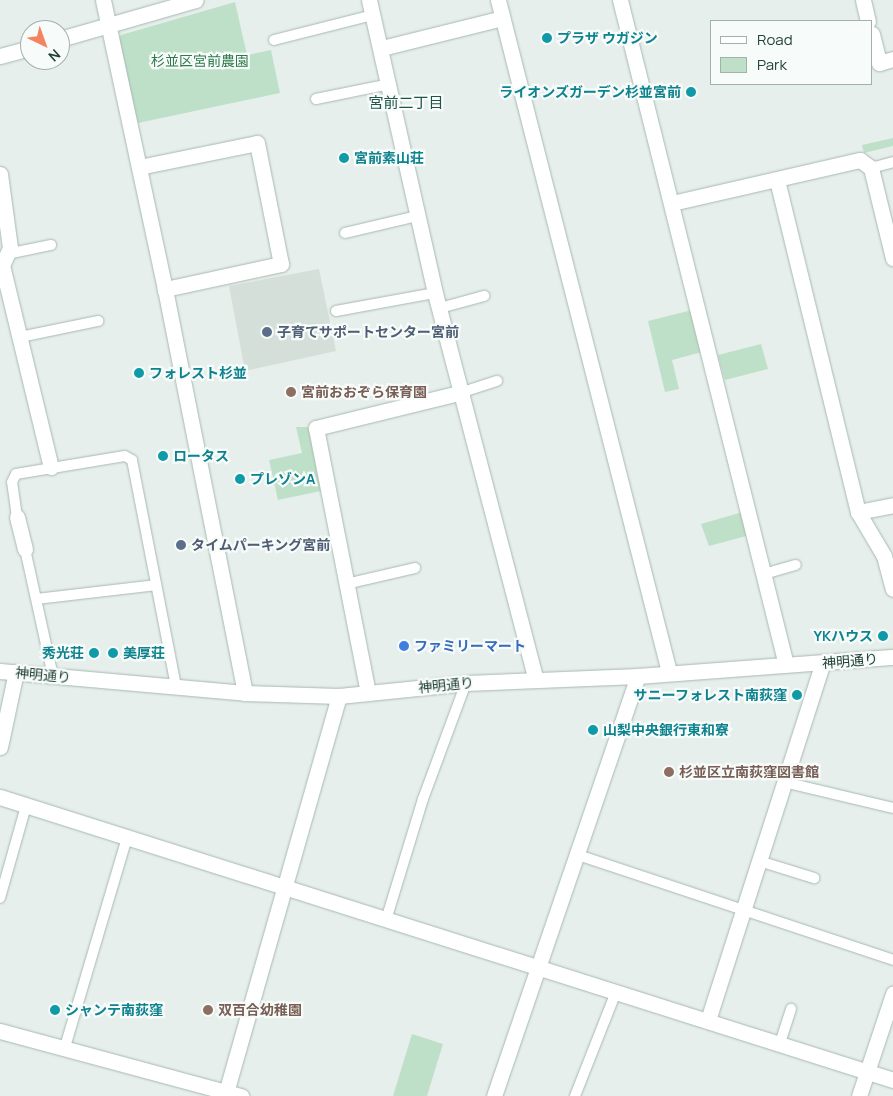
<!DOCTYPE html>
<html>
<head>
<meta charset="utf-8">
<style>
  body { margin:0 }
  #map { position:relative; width:893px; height:1096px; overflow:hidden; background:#e6efeb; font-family:Manrope,"Noto Sans JP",sans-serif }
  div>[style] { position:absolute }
  .built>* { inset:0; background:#d4dfda }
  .green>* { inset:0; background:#bfe0c8 }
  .roads { filter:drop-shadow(0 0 1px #a8b8b2) drop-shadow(0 0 1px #a8b8b2) }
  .service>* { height:10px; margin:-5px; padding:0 5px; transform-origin:5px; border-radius:5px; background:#fff }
  .pedestrian>* { height:15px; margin:-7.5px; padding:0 7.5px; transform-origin:7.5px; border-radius:7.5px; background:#fff }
  .minor>* { height:15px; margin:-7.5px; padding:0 7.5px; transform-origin:7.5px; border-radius:7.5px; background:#fff }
  .tertiary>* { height:15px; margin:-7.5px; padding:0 7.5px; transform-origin:7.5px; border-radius:7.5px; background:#fff }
  .dots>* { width:14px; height:14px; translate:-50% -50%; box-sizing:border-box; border:2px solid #f7fbf9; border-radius:50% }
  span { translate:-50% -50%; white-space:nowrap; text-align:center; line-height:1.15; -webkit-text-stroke:4.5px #f7fbf9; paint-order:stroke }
  .culture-label { font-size:14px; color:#0d838f; font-weight:700 }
  .left { translate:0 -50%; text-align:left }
  .right { translate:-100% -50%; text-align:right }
  .park-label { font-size:14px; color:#2d7a4b }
  .service-label { font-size:14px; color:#4e5e75; font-weight:700 }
  .education-label { font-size:14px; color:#785e54; font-weight:700 }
  .shop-label { font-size:14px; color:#366cbe; font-weight:700 }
  .street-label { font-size:14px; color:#24423a }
  .neighbourhood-label { font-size:15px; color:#1f5548 }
  .legend { position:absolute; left:710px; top:20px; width:162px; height:65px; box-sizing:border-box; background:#f7fbf9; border:1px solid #a3b1ad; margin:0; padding:6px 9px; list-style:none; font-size:15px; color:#24423a }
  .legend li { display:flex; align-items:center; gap:10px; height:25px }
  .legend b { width:25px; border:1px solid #a3b1ad }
  .north { position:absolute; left:20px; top:20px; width:50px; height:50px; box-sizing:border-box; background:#f7fbf9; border:1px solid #a3b1ad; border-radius:50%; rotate:138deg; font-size:14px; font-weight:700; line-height:20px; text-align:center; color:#24423a }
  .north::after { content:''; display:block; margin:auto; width:18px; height:22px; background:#f4845f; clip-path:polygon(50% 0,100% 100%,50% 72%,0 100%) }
</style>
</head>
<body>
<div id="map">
  <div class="built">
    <div style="clip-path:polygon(319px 269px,336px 351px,245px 371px,229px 286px)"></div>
  </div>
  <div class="green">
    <div style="clip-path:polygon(235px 2px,247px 55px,271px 50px,280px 93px,138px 123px,118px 40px,121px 35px)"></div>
    <div style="clip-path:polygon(893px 138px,893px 146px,864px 153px,862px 145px)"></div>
    <div style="clip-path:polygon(692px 310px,702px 352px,672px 360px,679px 389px,665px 392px,648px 321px)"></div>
    <div style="clip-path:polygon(761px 344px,768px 369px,725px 380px,718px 355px)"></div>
    <div style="clip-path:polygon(296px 427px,308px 427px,321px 491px,278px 500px,269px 460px,302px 453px)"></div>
    <div style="clip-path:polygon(743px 512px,750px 535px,709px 546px,701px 524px)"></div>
    <div style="clip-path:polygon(412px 1034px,443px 1044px,427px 1096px,393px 1096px)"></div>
  </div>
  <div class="roads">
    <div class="service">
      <div style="left:274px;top:40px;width:102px;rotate:-14.2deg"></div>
      <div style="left:316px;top:99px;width:76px;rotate:-11.5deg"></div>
      <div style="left:871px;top:168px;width:23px;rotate:-15deg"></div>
      <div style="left:345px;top:233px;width:74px;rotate:-13.3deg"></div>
      <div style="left:7px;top:254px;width:45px;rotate:-11.6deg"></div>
      <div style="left:440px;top:308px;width:46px;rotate:-15.3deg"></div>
      <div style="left:336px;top:311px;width:101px;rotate:-10.3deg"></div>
      <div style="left:20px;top:337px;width:80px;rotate:-11.6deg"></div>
      <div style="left:463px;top:392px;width:36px;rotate:-18deg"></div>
      <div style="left:17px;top:517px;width:35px;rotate:-98deg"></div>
      <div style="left:12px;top:482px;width:9px;rotate:-63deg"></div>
      <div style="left:16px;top:474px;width:110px;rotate:-9.4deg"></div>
      <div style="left:125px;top:456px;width:8px;rotate:30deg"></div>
      <div style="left:132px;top:460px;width:231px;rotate:79deg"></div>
      <div style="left:25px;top:549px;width:130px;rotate:77.6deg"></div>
      <div style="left:764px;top:574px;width:33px;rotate:-16deg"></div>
      <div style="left:346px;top:584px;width:71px;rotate:-13.1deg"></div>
      <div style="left:37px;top:599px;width:120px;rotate:-6.7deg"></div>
      <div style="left:784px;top:782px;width:112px;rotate:13.4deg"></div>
      <div style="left:578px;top:855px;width:332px;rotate:18.4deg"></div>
      <div style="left:759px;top:861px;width:58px;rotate:17.2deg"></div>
      <div style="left:0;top:898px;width:96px;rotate:-74.2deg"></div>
      <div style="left:386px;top:920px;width:127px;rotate:-73deg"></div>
      <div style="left:423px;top:799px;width:124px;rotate:-69.7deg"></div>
      <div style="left:780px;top:1043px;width:36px;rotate:-72deg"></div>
      <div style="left:65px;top:1047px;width:218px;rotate:-73.5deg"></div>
      <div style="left:575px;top:1096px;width:112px;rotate:-68.5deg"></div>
    </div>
    <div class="pedestrian">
      <div style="left:17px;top:517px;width:33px;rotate:76deg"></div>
    </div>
    <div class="minor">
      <div style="left:103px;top:0;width:296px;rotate:77.9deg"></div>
      <div style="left:165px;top:289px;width:412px;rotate:78.8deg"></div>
      <div style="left:369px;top:0;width:300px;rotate:77.3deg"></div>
      <div style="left:435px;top:293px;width:398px;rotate:75.4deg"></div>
      <div style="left:498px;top:0;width:693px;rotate:75.72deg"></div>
      <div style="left:620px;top:0;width:685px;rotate:75.98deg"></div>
      <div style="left:863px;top:0;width:22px;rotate:77deg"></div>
      <div style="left:872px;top:34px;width:30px;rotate:76deg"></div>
      <div style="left:879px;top:63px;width:15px;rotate:-16deg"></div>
      <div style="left:60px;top:39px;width:141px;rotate:-16deg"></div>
      <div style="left:382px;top:48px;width:124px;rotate:-14deg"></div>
      <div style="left:0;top:56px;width:31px;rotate:-15deg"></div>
      <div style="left:139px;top:167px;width:120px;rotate:-11.5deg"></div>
      <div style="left:257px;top:143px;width:123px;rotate:78.8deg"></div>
      <div style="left:281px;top:264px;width:119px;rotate:167.8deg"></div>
      <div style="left:0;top:174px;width:75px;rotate:82.3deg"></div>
      <div style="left:10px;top:248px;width:19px;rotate:115deg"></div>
      <div style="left:2px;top:265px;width:208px;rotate:76.4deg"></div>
      <div style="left:777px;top:180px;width:342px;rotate:76.3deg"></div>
      <div style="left:858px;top:512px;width:51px;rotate:59.4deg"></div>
      <div style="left:884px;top:556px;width:34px;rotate:75deg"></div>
      <div style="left:672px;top:203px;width:193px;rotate:-12.9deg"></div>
      <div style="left:860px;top:160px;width:14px;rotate:36deg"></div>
      <div style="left:871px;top:168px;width:93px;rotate:76.3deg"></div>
      <div style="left:858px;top:512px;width:36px;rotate:-11deg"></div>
      <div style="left:368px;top:693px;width:270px;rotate:-101.1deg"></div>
      <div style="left:316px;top:428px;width:151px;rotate:-13.8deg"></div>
      <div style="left:0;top:747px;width:77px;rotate:-78deg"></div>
      <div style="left:0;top:797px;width:937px;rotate:17.58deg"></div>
      <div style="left:708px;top:1020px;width:374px;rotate:-72.2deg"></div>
      <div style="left:0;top:1031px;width:250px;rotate:15.1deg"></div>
      <div style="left:225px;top:1096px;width:416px;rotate:-74.1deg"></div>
      <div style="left:494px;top:1096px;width:444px;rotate:-71.1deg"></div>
      <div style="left:859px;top:1096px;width:108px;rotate:-71.6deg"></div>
    </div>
    <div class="tertiary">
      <div style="left:0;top:671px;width:246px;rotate:5.1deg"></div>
      <div style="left:245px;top:693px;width:94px;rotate:1.8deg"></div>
      <div style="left:339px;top:696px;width:128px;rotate:-5.8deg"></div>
      <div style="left:466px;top:683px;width:172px;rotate:-2.3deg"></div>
      <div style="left:638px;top:676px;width:256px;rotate:-4.3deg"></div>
    </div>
  </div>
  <div class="dots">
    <div style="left:547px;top:38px;background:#0f9aa8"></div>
    <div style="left:691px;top:92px;background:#0f9aa8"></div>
    <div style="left:344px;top:158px;background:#0f9aa8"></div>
    <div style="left:267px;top:332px;background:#5c6f8a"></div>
    <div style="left:139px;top:373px;background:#0f9aa8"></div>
    <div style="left:291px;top:392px;background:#8d6e63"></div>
    <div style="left:163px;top:456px;background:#0f9aa8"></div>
    <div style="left:240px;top:479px;background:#0f9aa8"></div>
    <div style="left:181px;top:545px;background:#5c6f8a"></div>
    <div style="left:883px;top:636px;background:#0f9aa8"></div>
    <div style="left:404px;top:646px;background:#3f7fe0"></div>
    <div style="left:94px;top:653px;background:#0f9aa8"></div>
    <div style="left:113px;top:653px;background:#0f9aa8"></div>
    <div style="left:797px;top:695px;background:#0f9aa8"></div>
    <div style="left:593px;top:730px;background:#0f9aa8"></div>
    <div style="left:669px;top:772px;background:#8d6e63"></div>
    <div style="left:55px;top:1010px;background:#0f9aa8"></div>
    <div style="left:208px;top:1010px;background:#8d6e63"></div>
  </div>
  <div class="culture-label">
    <span class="left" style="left:557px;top:38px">プラザ ウガジン</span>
    <span class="right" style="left:681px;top:92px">ライオンズガーデン杉並宮前</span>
    <span class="left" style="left:354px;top:158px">宮前素山荘</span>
    <span class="left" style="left:149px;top:373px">フォレスト杉並</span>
    <span class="left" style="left:173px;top:456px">ロータス</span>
    <span class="left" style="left:250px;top:479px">プレゾンA</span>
    <span class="right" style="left:873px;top:636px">YKハウス</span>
    <span class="right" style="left:84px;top:653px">秀光荘</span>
    <span class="left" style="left:123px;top:653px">美厚荘</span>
    <span class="right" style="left:787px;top:695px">サニーフォレスト南荻窪</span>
    <span class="left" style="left:603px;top:730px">山梨中央銀行東和寮</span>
    <span class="left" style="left:65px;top:1010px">シャンテ南荻窪</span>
  </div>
  <div class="park-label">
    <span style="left:200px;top:61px">杉並区宮前農園</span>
  </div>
  <div class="service-label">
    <span class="left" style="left:277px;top:332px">子育てサポートセンター宮前</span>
    <span class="left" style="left:191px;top:545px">タイムパーキング宮前</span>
  </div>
  <div class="education-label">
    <span class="left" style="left:301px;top:392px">宮前おおぞら保育園</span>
    <span class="left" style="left:679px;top:772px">杉並区立南荻窪図書館</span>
    <span class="left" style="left:218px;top:1010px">双百合幼稚園</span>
  </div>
  <div class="shop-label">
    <span class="left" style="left:414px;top:646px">ファミリーマート</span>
  </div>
  <div class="street-label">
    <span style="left:850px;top:661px;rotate:-5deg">神明通り</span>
    <span style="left:43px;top:675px;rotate:5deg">神明通り</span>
    <span style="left:446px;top:685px;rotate:-6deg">神明通り</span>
  </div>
  <div class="neighbourhood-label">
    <span style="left:406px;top:103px">宮前二丁目</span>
  </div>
  <ul class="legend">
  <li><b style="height:6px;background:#fff"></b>Road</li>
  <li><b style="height:14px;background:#bfe0c8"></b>Park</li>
  </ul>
  <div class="north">N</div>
</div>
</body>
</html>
